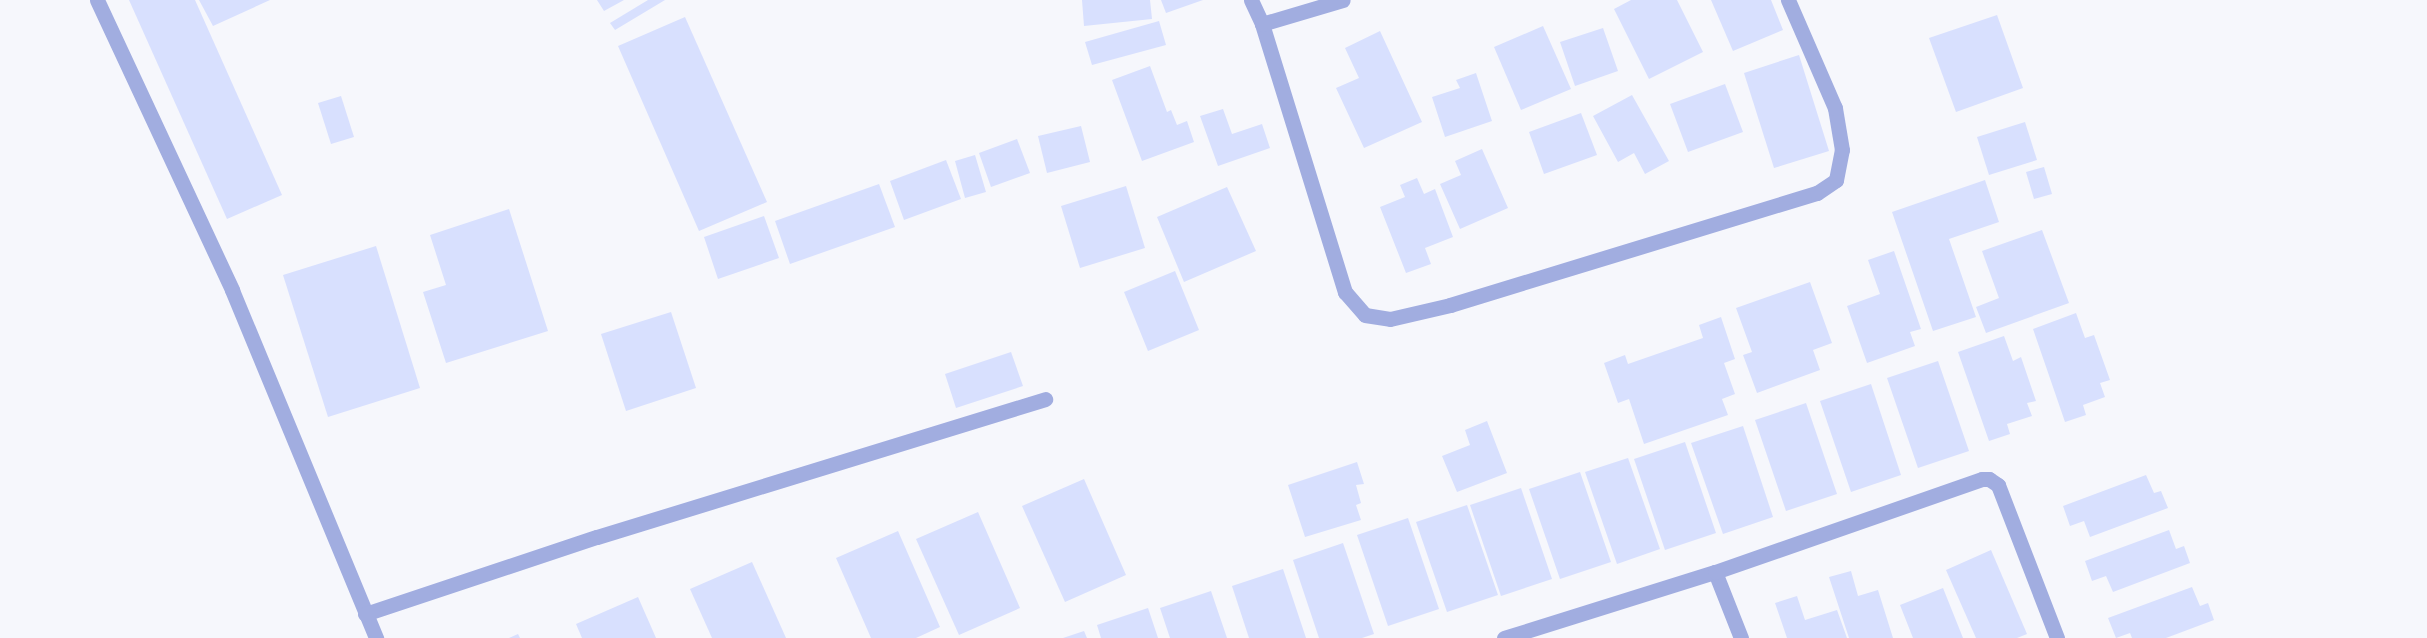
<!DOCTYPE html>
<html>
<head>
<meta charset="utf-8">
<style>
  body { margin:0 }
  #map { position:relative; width:2427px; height:638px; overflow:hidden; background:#f6f7fc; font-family:"Work Sans",sans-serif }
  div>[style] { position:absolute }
  .building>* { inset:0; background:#d8e0fe }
  .street>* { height:15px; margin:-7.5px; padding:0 7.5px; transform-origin:7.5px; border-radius:7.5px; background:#a1ade0 }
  span { translate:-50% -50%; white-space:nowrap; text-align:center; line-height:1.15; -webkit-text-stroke:5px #f6f7fc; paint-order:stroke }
</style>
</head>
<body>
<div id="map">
  <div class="building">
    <div style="clip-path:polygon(129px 0,195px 0,282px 195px,227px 219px)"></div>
    <div style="clip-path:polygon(199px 0,270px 0,213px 26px)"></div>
    <div style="clip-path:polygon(597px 0,624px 0,604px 11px)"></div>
    <div style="clip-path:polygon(648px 0,665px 0,615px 30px,610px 23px)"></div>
    <div style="clip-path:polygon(1082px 0,1150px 0,1152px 19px,1084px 26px)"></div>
    <div style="clip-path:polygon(1161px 0,1203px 0,1166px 13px)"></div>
    <div style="clip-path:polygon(1631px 0,1677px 0,1703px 52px,1649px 79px,1614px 9px)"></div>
    <div style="clip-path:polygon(1711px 0,1771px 0,1783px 30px,1733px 51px)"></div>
    <div style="clip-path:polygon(1997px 15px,2023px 88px,1956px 112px,1929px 38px)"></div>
    <div style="clip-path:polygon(685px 17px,767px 202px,699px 231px,618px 46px)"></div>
    <div style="clip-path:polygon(1159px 21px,1166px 45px,1092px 65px,1085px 42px)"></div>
    <div style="clip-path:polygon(1543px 26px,1571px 89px,1521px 110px,1494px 47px)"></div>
    <div style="clip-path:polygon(1603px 28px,1618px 71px,1575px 86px,1560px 42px)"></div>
    <div style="clip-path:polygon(1380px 31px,1422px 122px,1364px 148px,1336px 88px,1359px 78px,1345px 48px)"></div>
    <div style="clip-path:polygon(1799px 55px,1829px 151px,1774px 168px,1744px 73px)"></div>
    <div style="clip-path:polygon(1150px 66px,1167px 112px,1171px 110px,1177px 125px,1187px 121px,1194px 142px,1142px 161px,1112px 80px)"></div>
    <div style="clip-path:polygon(1476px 73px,1492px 121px,1445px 137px,1432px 97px,1460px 88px,1456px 80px)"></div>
    <div style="clip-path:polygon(1725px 84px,1743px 132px,1688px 152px,1670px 104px)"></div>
    <div style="clip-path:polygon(1632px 95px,1669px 161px,1645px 174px,1634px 153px,1618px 162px,1593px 116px)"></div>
    <div style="clip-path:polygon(341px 96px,354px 137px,331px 144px,318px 103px)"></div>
    <div style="clip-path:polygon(1223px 109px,1232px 134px,1262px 124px,1270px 148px,1218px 166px,1200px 116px)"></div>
    <div style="clip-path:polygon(1581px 113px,1597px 155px,1544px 174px,1529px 132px)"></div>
    <div style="clip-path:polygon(2025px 122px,2037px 160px,1989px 175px,1977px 137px)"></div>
    <div style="clip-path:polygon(1081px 126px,1090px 162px,1047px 173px,1038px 136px)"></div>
    <div style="clip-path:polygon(1017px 139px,1030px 173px,991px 187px,979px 153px)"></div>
    <div style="clip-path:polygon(1482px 149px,1508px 208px,1460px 229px,1440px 184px,1461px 175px,1455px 161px)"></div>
    <div style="clip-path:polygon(975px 155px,986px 192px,965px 198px,955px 161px)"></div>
    <div style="clip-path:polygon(946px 160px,961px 199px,904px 220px,890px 181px)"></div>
    <div style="clip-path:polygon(2044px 167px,2052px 194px,2034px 199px,2026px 172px)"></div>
    <div style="clip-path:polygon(1417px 178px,1424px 194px,1435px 189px,1453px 237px,1425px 248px,1431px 264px,1406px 273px,1380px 207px,1405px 197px,1400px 185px)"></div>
    <div style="clip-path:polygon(1985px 180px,1999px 222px,1949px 239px,1976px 317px,1933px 331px,1892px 212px)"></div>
    <div style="clip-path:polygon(879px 184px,895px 227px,790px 264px,775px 221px)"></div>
    <div style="clip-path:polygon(1126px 186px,1145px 248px,1080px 268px,1061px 206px)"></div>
    <div style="clip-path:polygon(1227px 187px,1256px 251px,1184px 282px,1157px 217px)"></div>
    <div style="clip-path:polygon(509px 209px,548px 331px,446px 363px,423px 292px,446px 285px,430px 235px)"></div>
    <div style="clip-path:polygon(764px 216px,779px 258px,718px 279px,704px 237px)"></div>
    <div style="clip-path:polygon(2042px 230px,2069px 303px,1986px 333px,1976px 307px,1999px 298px,1982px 251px)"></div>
    <div style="clip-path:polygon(376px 246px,420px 388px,328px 417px,283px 275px)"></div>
    <div style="clip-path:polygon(1894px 251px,1921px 329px,1910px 332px,1915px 346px,1867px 363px,1847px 306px,1880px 294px,1868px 260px)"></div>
    <div style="clip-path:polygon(1175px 271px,1199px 330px,1148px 351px,1124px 292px)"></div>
    <div style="clip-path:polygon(1810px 282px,1832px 343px,1813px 350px,1820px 370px,1757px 393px,1743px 355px,1752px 352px,1736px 308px)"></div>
    <div style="clip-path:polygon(671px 312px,696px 388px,626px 411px,601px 334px)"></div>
    <div style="clip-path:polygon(2076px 313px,2085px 338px,2094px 335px,2110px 380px,2100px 383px,2105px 397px,2083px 405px,2086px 415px,2065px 422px,2033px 329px)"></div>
    <div style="clip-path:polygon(1721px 317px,1735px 359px,1724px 363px,1735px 394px,1722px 399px,1728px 415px,1644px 444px,1629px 399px,1618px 403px,1604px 363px,1625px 355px,1628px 364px,1703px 338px,1699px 325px)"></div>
    <div style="clip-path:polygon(2004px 336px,2013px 361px,2021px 357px,2036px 401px,2027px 403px,2032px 416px,2007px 424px,2010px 434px,1989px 441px,1958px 352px)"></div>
    <div style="clip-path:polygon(1011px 352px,1023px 386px,956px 408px,945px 374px)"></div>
    <div style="clip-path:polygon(1938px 361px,1969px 451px,1918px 468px,1887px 378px)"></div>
    <div style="clip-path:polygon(1871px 384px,1901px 475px,1851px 492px,1820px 401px)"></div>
    <div style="clip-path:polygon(1806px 403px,1837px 494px,1786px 511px,1755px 420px)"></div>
    <div style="clip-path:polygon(1487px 421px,1507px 473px,1457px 492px,1442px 456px,1470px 445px,1465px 430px)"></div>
    <div style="clip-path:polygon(1743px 426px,1773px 517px,1723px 534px,1691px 443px)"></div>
    <div style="clip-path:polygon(1685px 442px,1716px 533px,1665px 550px,1634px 459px)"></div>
    <div style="clip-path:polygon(1628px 458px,1660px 549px,1617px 564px,1585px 472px)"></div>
    <div style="clip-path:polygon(1357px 462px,1364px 484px,1356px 485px,1361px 503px,1356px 505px,1361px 520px,1305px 537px,1288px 485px)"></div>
    <div style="clip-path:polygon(1580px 472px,1611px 562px,1560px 579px,1529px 489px)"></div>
    <div style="clip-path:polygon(2146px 475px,2154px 493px,2161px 491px,2168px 508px,2090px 537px,2084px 521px,2070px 526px,2063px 506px)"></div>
    <div style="clip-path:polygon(1084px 479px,1126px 575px,1065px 602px,1022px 506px)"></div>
    <div style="clip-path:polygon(1521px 488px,1552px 579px,1501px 596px,1470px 505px)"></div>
    <div style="clip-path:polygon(1467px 505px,1498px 595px,1447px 612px,1416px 522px)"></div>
    <div style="clip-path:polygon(978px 512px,1020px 608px,959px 635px,916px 539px)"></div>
    <div style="clip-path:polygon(1408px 518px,1439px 609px,1388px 626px,1357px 535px)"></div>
    <div style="clip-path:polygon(2169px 530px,2176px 549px,2184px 546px,2190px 563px,2113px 592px,2106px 576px,2092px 581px,2085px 561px)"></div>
    <div style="clip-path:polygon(898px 531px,940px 627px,916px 638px,871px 638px,836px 558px)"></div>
    <div style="clip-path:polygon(1343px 543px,1374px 634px,1362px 638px,1319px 638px,1293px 560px)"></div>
    <div style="clip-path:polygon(1991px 550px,2027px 634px,2017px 638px,1976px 638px,1946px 570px)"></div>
    <div style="clip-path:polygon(752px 562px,786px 638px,712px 638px,690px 589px)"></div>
    <div style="clip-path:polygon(1283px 569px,1306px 638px,1249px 638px,1232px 586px)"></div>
    <div style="clip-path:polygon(1851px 571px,1858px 596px,1878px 590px,1893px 638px,1849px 638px,1829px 577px)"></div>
    <div style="clip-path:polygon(2192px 587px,2200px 606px,2208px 603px,2214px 620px,2166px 638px,2132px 638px,2130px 633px,2116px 638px,2108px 618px)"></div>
    <div style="clip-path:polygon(1943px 588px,1963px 638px,1913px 638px,1900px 605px)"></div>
    <div style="clip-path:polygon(1211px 591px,1227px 638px,1170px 638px,1160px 608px)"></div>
    <div style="clip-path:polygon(1797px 596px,1805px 620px,1837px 610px,1847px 638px,1787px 638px,1775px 603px)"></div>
    <div style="clip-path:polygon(638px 597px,656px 638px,582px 638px,576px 624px)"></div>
    <div style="clip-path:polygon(1148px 608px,1158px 638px,1101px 638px,1097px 625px)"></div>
    <div style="clip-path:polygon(1084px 631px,1087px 638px,1063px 638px)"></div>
    <div style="clip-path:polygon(518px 634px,520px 638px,509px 638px)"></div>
  </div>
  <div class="street">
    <div style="left:97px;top:0;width:320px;rotate:65deg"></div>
    <div style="left:232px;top:290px;width:377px;rotate:67.5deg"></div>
    <div style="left:1251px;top:0;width:26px;rotate:65deg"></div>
    <div style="left:1262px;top:24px;width:281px;rotate:72.8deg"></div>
    <div style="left:1345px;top:292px;width:30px;rotate:49deg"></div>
    <div style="left:1365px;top:315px;width:25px;rotate:9deg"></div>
    <div style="left:1390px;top:319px;width:62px;rotate:-13.1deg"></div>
    <div style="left:1450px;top:305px;width:384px;rotate:-17deg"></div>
    <div style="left:1817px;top:193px;width:23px;rotate:-34deg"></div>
    <div style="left:1836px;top:180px;width:31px;rotate:-79deg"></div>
    <div style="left:1842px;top:150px;width:43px;rotate:-99.5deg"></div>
    <div style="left:1835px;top:108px;width:118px;rotate:-113.5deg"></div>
    <div style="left:1262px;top:24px;width:84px;rotate:-16.5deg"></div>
    <div style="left:1715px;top:572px;width:71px;rotate:68.5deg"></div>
    <div style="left:365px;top:614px;width:244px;rotate:-18.4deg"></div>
    <div style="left:597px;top:537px;width:469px;rotate:-17.1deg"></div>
    <div style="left:1504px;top:638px;width:221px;rotate:-17.4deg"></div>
    <div style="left:1715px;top:572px;width:283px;rotate:-19.2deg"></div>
    <div style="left:1982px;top:479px;width:7px"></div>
    <div style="left:1989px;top:479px;width:11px;rotate:34deg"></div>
    <div style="left:1998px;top:485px;width:164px;rotate:68.9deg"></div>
  </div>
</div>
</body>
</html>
